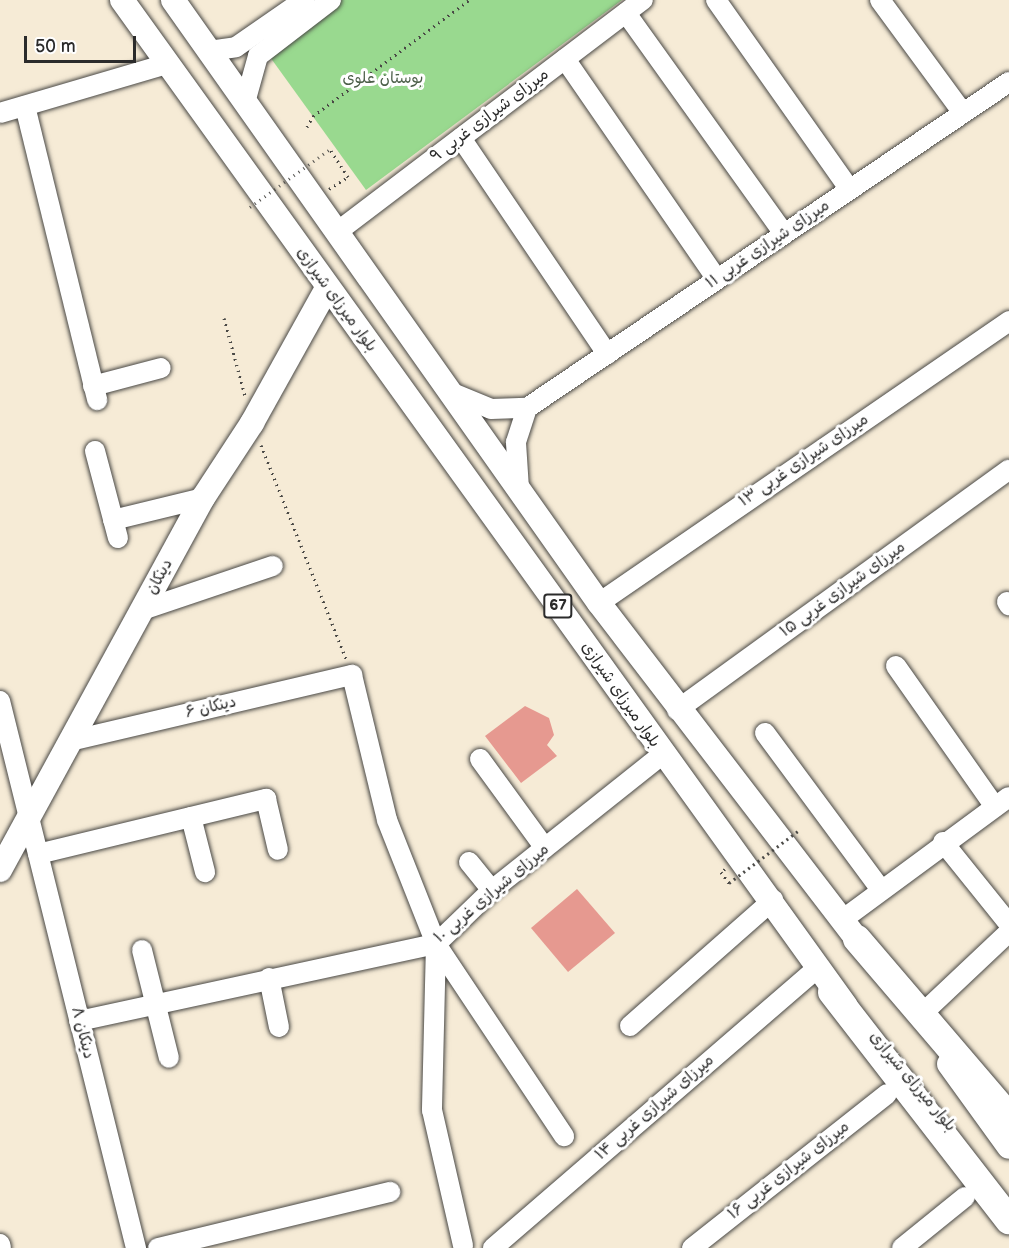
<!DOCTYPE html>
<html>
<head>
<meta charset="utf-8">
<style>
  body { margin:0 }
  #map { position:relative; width:1009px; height:1248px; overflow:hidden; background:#f6ebd6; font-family:"Balsamiq Sans","Playpen Sans Arabic",sans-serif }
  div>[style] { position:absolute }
  .green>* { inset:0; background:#99d98f }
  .building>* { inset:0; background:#e69990 }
  .path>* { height:3px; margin-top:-1.5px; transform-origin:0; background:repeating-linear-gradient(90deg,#494845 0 1.5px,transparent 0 6px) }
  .roads { filter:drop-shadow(0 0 2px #494845) drop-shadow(0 0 2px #494845) }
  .minor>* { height:20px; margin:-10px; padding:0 10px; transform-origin:10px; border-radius:10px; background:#fff }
  .major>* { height:24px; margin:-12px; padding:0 12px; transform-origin:12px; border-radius:12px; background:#fff }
  .highway>* { height:28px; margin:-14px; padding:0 14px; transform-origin:14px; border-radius:14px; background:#fff }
  .path-bridge>* { height:3px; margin-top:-1.5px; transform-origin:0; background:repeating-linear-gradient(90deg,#494845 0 1.5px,transparent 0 6px) }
  span { translate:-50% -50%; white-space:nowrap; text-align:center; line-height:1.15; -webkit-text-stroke:6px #fff; paint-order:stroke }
  .shield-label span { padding:2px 4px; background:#fff; border:2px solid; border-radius:4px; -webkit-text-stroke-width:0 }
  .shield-label { font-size:15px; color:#2b2b2b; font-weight:700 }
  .park-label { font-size:16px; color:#4c5f49 }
  .street-label { font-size:16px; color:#2b2b2b }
  .scale { position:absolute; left:24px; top:36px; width:112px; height:27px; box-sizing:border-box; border:3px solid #2b2b2b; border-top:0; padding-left:8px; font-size:18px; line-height:21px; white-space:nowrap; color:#2b2b2b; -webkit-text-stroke:4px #fff; paint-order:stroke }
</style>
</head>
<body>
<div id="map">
  <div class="green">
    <div style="clip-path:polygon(342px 0,622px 0,366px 190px,270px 57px)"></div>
  </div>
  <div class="building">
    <div style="clip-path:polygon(525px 706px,549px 718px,554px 735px,547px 745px,557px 756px,521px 783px,485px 736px)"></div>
    <div style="clip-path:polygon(577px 889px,615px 933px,568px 972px,531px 928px)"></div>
  </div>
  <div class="path">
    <div style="left:307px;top:127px;width:13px;rotate:-61deg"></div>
    <div style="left:313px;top:116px;width:194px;rotate:-36.6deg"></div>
    <div style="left:329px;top:189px;width:22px;rotate:-32deg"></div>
    <div style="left:348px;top:177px;width:33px;rotate:-123deg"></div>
    <div style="left:224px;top:318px;width:81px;rotate:74.9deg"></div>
    <div style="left:261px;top:445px;width:230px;rotate:68.3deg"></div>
    <div style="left:725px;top:869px;width:5px;rotate:143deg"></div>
    <div style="left:721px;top:872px;width:14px;rotate:54deg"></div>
  </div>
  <div class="roads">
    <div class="minor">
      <div style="left:716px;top:0;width:232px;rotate:54.8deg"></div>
      <div style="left:880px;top:0;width:140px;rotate:53.7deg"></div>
      <div style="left:626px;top:13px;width:272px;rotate:54.4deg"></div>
      <div style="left:209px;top:51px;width:27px;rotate:-8deg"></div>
      <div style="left:236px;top:47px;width:83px;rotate:-34.7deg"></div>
      <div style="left:565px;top:59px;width:267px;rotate:55.4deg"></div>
      <div style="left:246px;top:99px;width:45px;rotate:-74.4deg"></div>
      <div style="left:258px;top:56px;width:92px;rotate:-37.5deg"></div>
      <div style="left:25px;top:106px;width:303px;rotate:76.2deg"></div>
      <div style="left:0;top:113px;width:173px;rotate:-16.4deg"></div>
      <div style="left:461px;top:138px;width:261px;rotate:55.9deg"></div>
      <div style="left:337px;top:232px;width:384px;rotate:-37.2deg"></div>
      <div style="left:93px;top:386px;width:70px;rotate:-14.8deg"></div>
      <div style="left:450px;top:392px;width:44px;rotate:22.5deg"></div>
      <div style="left:491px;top:409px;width:36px;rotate:-2deg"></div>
      <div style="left:527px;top:408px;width:582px;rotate:-34.07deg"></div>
      <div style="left:95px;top:451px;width:90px;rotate:75.2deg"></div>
      <div style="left:519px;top:489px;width:47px;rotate:-93.7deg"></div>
      <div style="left:516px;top:442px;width:36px;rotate:-72deg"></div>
      <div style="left:113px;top:520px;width:93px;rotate:-13.7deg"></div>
      <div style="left:1007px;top:602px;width:4px;rotate:56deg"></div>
      <div style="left:599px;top:603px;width:498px;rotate:-34.5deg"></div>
      <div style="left:142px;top:610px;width:138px;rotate:-18.6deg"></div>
      <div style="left:896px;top:666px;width:172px;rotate:54.9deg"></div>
      <div style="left:0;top:701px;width:564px;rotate:76.04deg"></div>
      <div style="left:677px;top:710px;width:410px;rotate:-35.9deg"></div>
      <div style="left:765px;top:733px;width:195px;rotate:53.5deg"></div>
      <div style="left:70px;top:741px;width:290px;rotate:-13.2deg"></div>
      <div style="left:352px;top:675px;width:149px;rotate:76.4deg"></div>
      <div style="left:387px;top:820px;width:133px;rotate:68.4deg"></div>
      <div style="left:436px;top:944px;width:231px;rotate:56.3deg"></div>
      <div style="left:480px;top:759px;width:110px;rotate:53.9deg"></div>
      <div style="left:191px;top:817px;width:57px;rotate:75.7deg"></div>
      <div style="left:943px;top:842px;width:105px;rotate:51.2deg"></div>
      <div style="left:38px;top:854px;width:235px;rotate:-13.6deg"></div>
      <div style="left:266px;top:799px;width:52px;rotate:76.8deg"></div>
      <div style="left:469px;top:862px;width:36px;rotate:51deg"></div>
      <div style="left:842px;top:920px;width:207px;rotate:-36.4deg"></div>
      <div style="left:436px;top:944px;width:166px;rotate:91.4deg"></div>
      <div style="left:432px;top:1110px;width:139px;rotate:77.1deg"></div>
      <div style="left:142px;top:950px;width:111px;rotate:76deg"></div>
      <div style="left:269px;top:978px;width:50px;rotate:78.5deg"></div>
      <div style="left:923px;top:1013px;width:118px;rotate:-43.3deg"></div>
      <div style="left:79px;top:1021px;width:365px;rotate:-12.2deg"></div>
      <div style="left:436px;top:944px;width:78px;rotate:-44deg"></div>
      <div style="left:492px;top:890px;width:217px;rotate:-38.5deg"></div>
      <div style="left:630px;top:1026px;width:191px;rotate:-41.4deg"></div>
      <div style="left:0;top:1244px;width:4px;rotate:76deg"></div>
      <div style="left:158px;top:1248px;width:239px;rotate:-13.6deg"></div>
      <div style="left:493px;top:1248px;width:428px;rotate:-40.8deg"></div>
      <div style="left:692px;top:1248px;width:248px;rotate:-38.3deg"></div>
      <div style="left:902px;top:1248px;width:81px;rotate:-39deg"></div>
    </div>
    <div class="major">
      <div style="left:122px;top:0;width:1239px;rotate:54.26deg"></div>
      <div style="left:173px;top:0;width:738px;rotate:54.76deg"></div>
      <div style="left:599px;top:603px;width:442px;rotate:52.5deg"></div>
      <div style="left:0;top:870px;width:424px;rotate:-61.4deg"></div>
      <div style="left:203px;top:498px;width:90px;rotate:-56.8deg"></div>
      <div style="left:252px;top:423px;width:154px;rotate:-60.9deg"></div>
      <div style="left:949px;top:1064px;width:102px;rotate:54.1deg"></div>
    </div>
    <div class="highway">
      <div style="left:857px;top:939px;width:234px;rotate:49.5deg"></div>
      <div style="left:832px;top:992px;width:289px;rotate:52.2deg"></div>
    </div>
  </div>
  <div class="path-bridge">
    <div style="left:250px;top:207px;width:99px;rotate:-35.9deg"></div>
    <div style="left:729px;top:883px;width:86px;rotate:-37deg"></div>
  </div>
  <div class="shield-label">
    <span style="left:558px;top:606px">67</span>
  </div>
  <div class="park-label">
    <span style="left:383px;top:79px">بوستان علوی</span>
  </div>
  <div class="street-label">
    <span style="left:490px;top:116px;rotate:-37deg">میرزای شیرازی غربی ۹</span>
    <span style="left:768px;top:245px;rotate:-34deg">میرزای شیرازی غربی ۱۱</span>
    <span style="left:336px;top:300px;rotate:54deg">بلوار میرزای شیرازی</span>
    <span style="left:804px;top:461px;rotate:-34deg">۱۳ میرزای شیرازی غربی</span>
    <span style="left:160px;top:577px;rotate:-61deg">دینکان</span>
    <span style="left:843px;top:590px;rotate:-36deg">۱۵ میرزای شیرازی غربی</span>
    <span style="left:620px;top:695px;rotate:55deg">بلوار میرزای شیرازی</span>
    <span style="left:211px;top:708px;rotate:-13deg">دینکان ۶</span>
    <span style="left:492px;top:894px;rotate:-40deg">۱۰ میرزای شیرازی غربی</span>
    <span style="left:82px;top:1033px;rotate:76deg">۸ دینکان</span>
    <span style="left:912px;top:1082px;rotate:50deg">بلوار میرزای شیرازی</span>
    <span style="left:655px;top:1108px;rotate:-41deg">۱۴ میرزای شیرازی غربی</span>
    <span style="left:789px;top:1171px;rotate:-38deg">۱۶ میرزای شیرازی غربی</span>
  </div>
  <div class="scale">50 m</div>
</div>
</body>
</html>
